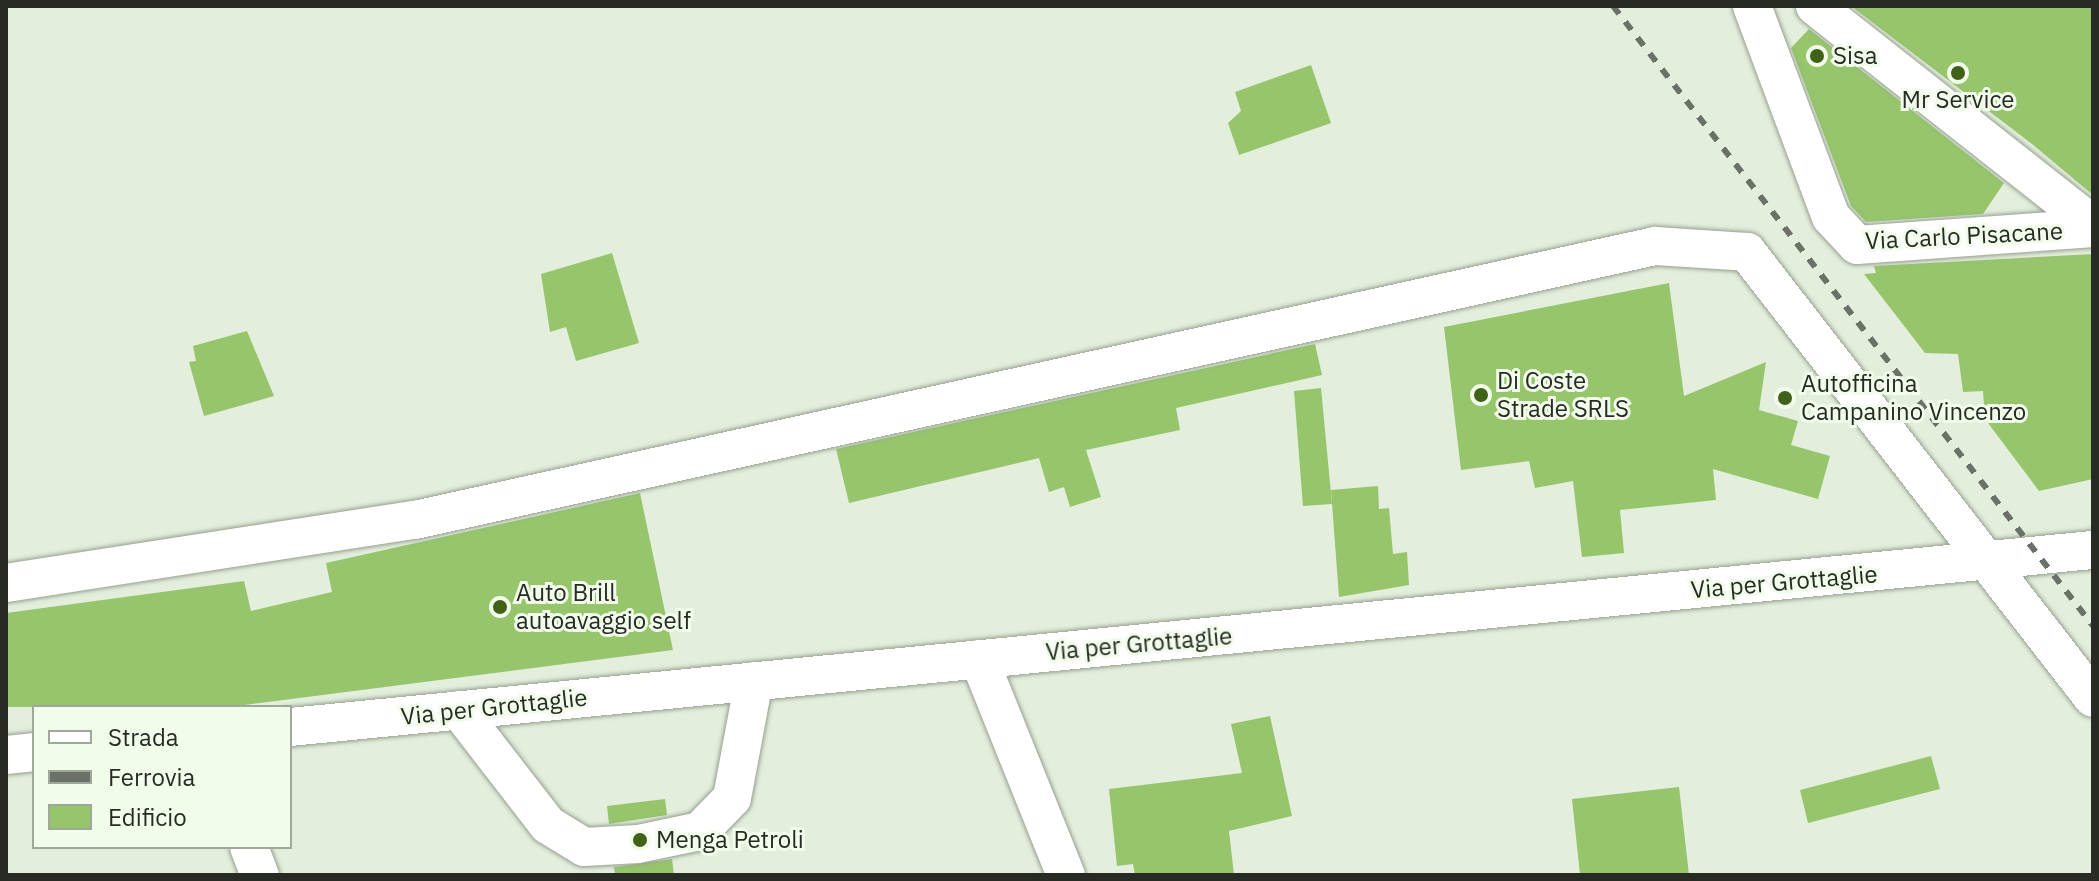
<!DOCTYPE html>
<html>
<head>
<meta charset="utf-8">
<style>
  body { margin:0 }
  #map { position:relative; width:2099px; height:881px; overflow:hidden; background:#e4eedd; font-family:"IBM Plex Sans",sans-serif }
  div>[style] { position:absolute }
  .building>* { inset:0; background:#96c56c }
  .roads { filter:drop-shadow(0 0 2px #96a08f) drop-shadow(0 0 2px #96a08f) }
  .minor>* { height:38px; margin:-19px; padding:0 19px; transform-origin:19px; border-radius:19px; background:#fff }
  .rail>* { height:6px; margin-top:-3px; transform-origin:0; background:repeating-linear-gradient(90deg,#6b7166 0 10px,transparent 0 20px) }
  .dots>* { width:22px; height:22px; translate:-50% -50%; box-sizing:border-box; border:4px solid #f1fcea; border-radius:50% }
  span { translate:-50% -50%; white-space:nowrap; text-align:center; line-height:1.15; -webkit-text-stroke:6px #f1fcea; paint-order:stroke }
  .poi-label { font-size:24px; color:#272b24 }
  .left { translate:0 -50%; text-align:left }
  .street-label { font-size:24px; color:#272b24 }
  .frame { position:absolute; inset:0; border:8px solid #272b24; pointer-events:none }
  .legend { position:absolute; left:32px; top:705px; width:260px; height:144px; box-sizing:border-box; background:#f1fcea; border:2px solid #a0a89b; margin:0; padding:10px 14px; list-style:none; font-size:24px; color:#272b24 }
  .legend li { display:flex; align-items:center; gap:16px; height:40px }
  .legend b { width:40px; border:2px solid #a0a89b }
</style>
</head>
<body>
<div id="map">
  <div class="building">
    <div style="clip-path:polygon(1851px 6px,2093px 6px,2093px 195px,2032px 144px)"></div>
    <div style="clip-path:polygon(1809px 29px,2004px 183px,1983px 214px,1866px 222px,1851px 206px,1791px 48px)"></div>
    <div style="clip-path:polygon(1311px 65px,1331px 123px,1239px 155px,1228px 123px,1241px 111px,1235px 92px)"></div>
    <div style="clip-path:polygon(612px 253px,639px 343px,576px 361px,566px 327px,550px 332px,541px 274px)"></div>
    <div style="clip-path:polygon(2093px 254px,2093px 479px,2039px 491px,1985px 419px,1983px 391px,1963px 392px,1958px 354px,1925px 353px,1864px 274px,1876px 273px,1874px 266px)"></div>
    <div style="clip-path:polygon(1669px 283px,1684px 396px,1766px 362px,1759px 410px,1798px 421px,1791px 445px,1830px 456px,1818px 499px,1713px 469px,1716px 500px,1620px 510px,1624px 553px,1582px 557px,1573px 481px,1535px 488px,1529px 461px,1461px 470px,1444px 327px)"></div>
    <div style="clip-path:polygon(247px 331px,274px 396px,204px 416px,189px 362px,196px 361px,193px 346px)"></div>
    <div style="clip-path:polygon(1315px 344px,1322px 375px,1176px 408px,1180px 430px,1086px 450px,1101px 497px,1070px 507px,1064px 487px,1049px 492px,1039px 458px,849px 503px,836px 449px)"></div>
    <div style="clip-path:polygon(1321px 388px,1332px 504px,1303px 506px,1294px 391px)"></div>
    <div style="clip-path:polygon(1378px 486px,1379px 509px,1389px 508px,1393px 554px,1407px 552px,1409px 585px,1339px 597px,1331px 490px)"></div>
    <div style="clip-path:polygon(640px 493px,673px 650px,229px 707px,6px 707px,6px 613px,244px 581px,251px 611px,332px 592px,326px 563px)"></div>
    <div style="clip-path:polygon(1270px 716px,1292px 816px,1229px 831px,1234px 875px,1135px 875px,1133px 864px,1117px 866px,1109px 789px,1242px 773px,1231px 724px)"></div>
    <div style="clip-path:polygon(1931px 756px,1940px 789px,1808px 823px,1800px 790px)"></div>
    <div style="clip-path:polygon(1679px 787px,1689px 875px,1580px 875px,1572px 799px)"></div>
    <div style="clip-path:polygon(665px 799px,667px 815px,609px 824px,607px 806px)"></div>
    <div style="clip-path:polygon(672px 859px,674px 875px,615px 875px,614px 867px)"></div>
  </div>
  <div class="roads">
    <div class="minor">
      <div style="left:1752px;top:6px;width:225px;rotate:69.5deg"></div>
      <div style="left:1831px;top:217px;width:38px;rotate:47deg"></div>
      <div style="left:1857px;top:245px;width:237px;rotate:-4.1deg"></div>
      <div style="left:1815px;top:6px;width:354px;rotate:38.2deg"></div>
      <div style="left:6px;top:583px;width:414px;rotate:-8.8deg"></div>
      <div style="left:415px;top:520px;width:1270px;rotate:-12.46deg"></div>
      <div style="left:1655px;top:246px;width:92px;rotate:3.7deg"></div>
      <div style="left:1747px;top:252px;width:564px;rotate:52.2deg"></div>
      <div style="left:979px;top:659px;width:233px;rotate:68.1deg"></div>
      <div style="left:459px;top:710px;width:145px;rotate:52.3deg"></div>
      <div style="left:548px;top:825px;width:42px;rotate:31.4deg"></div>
      <div style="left:584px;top:847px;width:54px;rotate:-3.2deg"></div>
      <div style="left:638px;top:844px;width:63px;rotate:-11.8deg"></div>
      <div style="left:700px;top:831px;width:46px;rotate:-45.9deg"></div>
      <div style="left:732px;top:798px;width:119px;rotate:-79.4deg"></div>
      <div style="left:290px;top:727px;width:1812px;rotate:-5.61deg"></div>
      <div style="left:6px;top:755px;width:28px;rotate:-6deg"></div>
      <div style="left:249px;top:847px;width:30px;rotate:69deg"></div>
    </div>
  </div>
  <div class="rail">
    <div style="left:1613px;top:6px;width:784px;rotate:52.25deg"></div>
  </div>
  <div class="dots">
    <div style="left:1817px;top:56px;background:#3f6118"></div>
    <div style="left:1958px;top:73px;background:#3f6118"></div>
    <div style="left:1481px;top:395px;background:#3f6118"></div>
    <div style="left:1785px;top:398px;background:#3f6118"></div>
    <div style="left:500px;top:607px;background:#3f6118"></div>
    <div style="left:640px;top:840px;background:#3f6118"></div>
  </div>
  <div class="poi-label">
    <span class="left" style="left:1833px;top:56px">Sisa</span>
    <span style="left:1958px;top:100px">Mr Service</span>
    <span class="left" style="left:1497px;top:395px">Di Coste<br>Strade SRLS</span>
    <span class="left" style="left:1801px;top:398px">Autofficina<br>Campanino Vincenzo</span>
    <span class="left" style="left:516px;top:607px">Auto Brill<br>autoavaggio self</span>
    <span class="left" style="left:656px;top:840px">Menga Petroli</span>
  </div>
  <div class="street-label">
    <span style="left:1964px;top:236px;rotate:-3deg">Via Carlo Pisacane</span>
    <span style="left:1784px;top:582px;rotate:-5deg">Via per Grottaglie</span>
    <span style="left:1139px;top:644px;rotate:-5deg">Via per Grottaglie</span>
    <span style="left:494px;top:707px;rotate:-6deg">Via per Grottaglie</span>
  </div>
  <div class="frame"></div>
  <ul class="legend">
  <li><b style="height:10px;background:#fff"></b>Strada</li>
  <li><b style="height:10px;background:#6b7166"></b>Ferrovia</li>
  <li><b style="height:22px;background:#96c56c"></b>Edificio</li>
  </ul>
</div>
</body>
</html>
